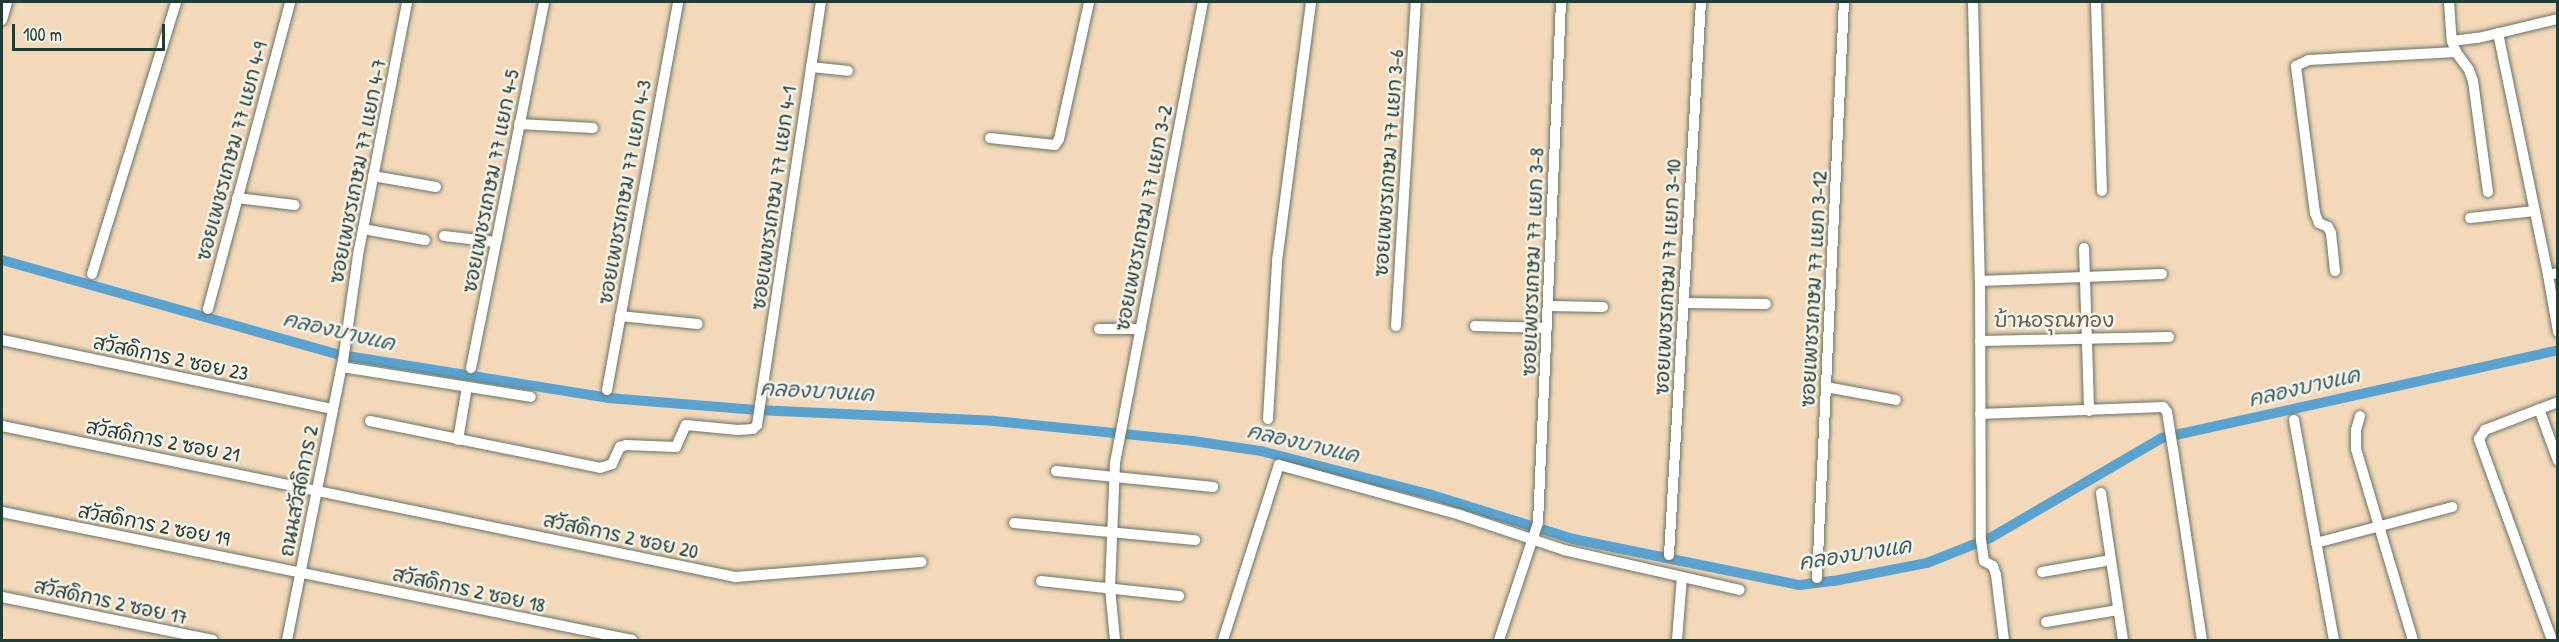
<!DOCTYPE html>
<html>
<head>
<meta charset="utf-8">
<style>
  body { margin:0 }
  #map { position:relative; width:2559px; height:642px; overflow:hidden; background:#f3d9ba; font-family:"Patrick Hand","Playpen Sans Thai",sans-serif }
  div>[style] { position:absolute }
  .canal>* { height:10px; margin:-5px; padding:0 5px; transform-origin:5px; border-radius:5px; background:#5aa3d1 }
  .roads { filter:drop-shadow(0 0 2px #697463) drop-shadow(0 0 2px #697463) }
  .minor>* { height:10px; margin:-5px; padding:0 5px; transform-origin:5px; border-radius:5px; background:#fff }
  span { translate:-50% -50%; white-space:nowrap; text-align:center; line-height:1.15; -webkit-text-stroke:5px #f7f3e8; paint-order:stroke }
  .street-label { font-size:20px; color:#1f3d34 }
  .neighbourhood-label { font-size:21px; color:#61604e }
  .water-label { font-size:21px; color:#315c63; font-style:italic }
  .frame { position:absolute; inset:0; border:3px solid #1f3d34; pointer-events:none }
  .scale { position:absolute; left:12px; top:24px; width:153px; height:27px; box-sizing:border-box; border:3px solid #1f3d34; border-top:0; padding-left:8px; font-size:18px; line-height:21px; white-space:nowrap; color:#1f3d34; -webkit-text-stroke:4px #f7f3e8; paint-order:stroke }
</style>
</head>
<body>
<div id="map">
  <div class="canal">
    <div style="left:2px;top:260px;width:352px;rotate:15.7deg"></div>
    <div style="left:341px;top:355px;width:270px;rotate:9.1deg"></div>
    <div style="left:608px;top:398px;width:148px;rotate:4.6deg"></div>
    <div style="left:756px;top:410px;width:238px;rotate:2.6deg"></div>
    <div style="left:994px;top:421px;width:200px;rotate:5.7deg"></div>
    <div style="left:1193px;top:441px;width:69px;rotate:8.4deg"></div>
    <div style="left:1261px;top:451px;width:177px;rotate:14.4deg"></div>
    <div style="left:1432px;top:495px;width:148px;rotate:17.3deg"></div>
    <div style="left:1573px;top:539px;width:231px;rotate:11.5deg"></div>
    <div style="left:1799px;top:585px;width:35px;rotate:-7deg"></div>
    <div style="left:1834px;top:581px;width:95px;rotate:-11deg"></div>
    <div style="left:1927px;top:563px;width:68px;rotate:-21.6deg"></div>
    <div style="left:1990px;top:538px;width:199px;rotate:-30.2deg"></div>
    <div style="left:2162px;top:438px;width:406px;rotate:-12.5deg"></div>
  </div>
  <div class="roads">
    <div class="minor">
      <div style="left:1973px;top:2px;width:279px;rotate:88.6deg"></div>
      <div style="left:1980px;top:281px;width:259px;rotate:89.8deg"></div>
      <div style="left:1981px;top:540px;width:21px;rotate:82deg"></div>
      <div style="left:1984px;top:561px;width:10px;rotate:29deg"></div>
      <div style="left:1993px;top:566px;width:9px;rotate:72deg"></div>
      <div style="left:1996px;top:575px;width:65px;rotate:83deg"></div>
      <div style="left:2096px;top:2px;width:189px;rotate:88.2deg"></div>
      <div style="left:2449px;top:2px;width:39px;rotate:86deg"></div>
      <div style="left:2452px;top:41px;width:12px;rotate:70deg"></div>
      <div style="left:2456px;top:52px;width:22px;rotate:54deg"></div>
      <div style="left:2469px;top:70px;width:12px;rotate:70deg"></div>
      <div style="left:2473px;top:81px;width:112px;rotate:82.3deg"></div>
      <div style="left:2px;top:20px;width:19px;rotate:-74deg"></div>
      <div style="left:2498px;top:33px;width:247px;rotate:78.3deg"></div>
      <div style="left:2452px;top:41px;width:26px;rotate:-7deg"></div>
      <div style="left:2478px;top:38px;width:82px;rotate:-13.4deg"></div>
      <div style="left:811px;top:67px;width:37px;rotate:6deg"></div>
      <div style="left:519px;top:124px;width:74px;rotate:3.1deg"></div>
      <div style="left:990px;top:138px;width:65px;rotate:6.1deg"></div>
      <div style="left:1055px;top:145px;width:7px;rotate:-56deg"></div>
      <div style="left:1059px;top:139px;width:140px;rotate:-77.6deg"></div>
      <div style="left:373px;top:176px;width:64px;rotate:9.9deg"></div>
      <div style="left:237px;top:198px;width:58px;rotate:6.9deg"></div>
      <div style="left:2470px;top:218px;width:65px;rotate:-6.1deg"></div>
      <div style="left:363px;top:229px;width:63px;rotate:10.1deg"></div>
      <div style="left:444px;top:236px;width:52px;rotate:6.6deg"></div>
      <div style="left:2084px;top:248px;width:163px;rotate:88.2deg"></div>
      <div style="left:2335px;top:271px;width:38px;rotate:-96deg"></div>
      <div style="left:2331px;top:233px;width:7px;rotate:-117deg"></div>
      <div style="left:2328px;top:227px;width:10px;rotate:-156deg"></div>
      <div style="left:2319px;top:223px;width:11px;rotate:-112deg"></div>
      <div style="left:2315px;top:213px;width:148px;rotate:-97.4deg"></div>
      <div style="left:2296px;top:66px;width:14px;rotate:-25deg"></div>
      <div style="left:2309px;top:60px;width:147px;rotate:-3.1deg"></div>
      <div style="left:2558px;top:273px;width:10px;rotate:169deg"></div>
      <div style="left:2548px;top:275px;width:58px;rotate:80deg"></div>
      <div style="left:92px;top:274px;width:285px;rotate:-72.8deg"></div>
      <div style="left:1980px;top:281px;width:182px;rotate:-2.2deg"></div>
      <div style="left:1684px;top:303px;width:82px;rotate:0.7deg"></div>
      <div style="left:1548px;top:306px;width:55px;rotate:1deg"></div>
      <div style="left:208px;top:309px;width:318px;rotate:-75deg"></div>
      <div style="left:620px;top:316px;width:78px;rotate:5.9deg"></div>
      <div style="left:1396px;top:326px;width:325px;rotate:-86.5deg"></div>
      <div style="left:1475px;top:326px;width:72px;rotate:1.6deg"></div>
      <div style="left:1099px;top:329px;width:42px"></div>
      <div style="left:2px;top:340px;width:338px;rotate:11.8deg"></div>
      <div style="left:1980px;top:341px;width:189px;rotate:-1.2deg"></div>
      <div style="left:342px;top:367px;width:191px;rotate:9deg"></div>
      <div style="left:471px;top:368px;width:373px;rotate:-78.7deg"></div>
      <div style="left:1826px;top:387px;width:71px;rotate:10.5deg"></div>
      <div style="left:607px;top:390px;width:394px;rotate:-79.6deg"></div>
      <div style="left:2539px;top:409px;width:55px;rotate:69.9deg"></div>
      <div style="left:1980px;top:414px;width:183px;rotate:-2.2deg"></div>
      <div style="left:2163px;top:407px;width:6px;rotate:51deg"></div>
      <div style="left:2167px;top:412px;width:37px;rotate:81deg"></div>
      <div style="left:2173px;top:449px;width:193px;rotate:81.4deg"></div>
      <div style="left:2360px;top:416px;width:15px;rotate:106deg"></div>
      <div style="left:2356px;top:430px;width:19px;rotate:90deg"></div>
      <div style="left:2356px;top:449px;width:199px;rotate:73.4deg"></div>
      <div style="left:1268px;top:419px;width:158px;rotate:-86.7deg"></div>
      <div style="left:1277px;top:261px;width:261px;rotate:-82.5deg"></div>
      <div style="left:2294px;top:420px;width:224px;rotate:79.7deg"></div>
      <div style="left:370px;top:421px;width:235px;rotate:11.5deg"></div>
      <div style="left:600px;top:468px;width:13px;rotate:-18deg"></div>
      <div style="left:612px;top:464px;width:19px;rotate:-65deg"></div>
      <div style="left:620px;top:447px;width:6px;rotate:-18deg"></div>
      <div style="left:626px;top:445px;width:50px;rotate:2.3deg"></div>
      <div style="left:676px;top:447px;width:24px;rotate:-66deg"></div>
      <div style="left:686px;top:425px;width:52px;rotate:5.5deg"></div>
      <div style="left:738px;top:430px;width:15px;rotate:-4deg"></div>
      <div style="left:753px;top:429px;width:6px;rotate:-45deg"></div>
      <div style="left:757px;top:425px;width:428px;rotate:-81.4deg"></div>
      <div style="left:2px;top:426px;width:748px;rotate:11.64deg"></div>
      <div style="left:735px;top:577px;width:187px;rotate:-4.6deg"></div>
      <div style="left:458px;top:440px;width:54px;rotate:-80.4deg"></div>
      <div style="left:1056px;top:471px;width:158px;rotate:5.8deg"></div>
      <div style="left:2101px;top:493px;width:149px;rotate:81.5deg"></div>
      <div style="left:2px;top:512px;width:643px;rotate:11.48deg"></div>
      <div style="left:1014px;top:523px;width:182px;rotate:5.4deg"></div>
      <div style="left:2316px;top:543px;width:141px;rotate:-14.8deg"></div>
      <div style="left:1669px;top:555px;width:554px;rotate:-86.69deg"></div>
      <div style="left:2042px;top:572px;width:70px;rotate:-9.9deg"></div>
      <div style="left:1817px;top:578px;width:577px;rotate:-87.32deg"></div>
      <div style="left:1041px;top:581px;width:139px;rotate:6.2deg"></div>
      <div style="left:2px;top:597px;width:215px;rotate:11.5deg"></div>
      <div style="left:2046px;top:622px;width:73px;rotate:-9.5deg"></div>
      <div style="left:287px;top:640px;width:285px;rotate:-78.7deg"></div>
      <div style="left:343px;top:361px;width:107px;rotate:-81.9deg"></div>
      <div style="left:358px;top:255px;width:258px;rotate:-79deg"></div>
      <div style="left:1115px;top:640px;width:52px;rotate:-95.5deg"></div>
      <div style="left:1110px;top:588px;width:125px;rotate:-87.7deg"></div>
      <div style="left:1115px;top:463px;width:469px;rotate:-79.2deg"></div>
      <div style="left:1223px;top:640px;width:184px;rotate:-72.3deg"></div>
      <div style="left:1279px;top:465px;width:188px;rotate:15.4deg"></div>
      <div style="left:1460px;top:515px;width:110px;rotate:18.6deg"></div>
      <div style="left:1564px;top:550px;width:180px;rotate:12.8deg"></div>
      <div style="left:1499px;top:640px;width:123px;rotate:-71.6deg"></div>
      <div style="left:1538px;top:523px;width:522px;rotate:-87.47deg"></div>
      <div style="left:1677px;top:640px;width:63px;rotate:-85.5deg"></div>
      <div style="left:2552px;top:640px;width:214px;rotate:-110deg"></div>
      <div style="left:2479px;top:439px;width:11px;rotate:-56deg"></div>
      <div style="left:2485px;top:430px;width:78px;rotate:-21deg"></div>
    </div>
  </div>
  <div class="street-label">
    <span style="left:231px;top:151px;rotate:-75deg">ซอยเพชรเกษม 77 แยก 4-9</span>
    <span style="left:1388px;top:163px;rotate:-86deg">ซอยเพชรเกษม 77 แยก 3-6</span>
    <span style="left:357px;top:171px;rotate:-79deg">ซอยเพชรเกษม 77 แยก 4-7</span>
    <span style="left:490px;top:181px;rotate:-79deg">ซอยเพชรเกษม 77 แยก 4-5</span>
    <span style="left:624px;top:192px;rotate:-80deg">ซอยเพชรเกษม 77 แยก 4-3</span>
    <span style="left:773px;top:198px;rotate:-82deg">ซอยเพชรเกษม 77 แยก 4-1</span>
    <span style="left:1143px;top:218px;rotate:-79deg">ซอยเพชรเกษม 77 แยก 3-2</span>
    <span style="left:1532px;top:262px;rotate:-88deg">ซอยเพชรเกษม 77 แยก 3-8</span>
    <span style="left:1667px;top:277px;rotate:-87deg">ซอยเพชรเกษม 77 แยก 3-10</span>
    <span style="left:1813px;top:289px;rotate:-87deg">ซอยเพชรเกษม 77 แยก 3-12</span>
    <span style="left:171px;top:357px;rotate:12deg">สวัสดิการ 2 ซอย 23</span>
    <span style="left:163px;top:440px;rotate:11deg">สวัสดิการ 2 ซอย 21</span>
    <span style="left:298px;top:491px;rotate:-79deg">ถนนสวัสดิการ 2</span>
    <span style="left:154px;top:524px;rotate:11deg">สวัสดิการ 2 ซอย 19</span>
    <span style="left:621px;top:535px;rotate:12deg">สวัสดิการ 2 ซอย 20</span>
    <span style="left:469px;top:589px;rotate:12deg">สวัสดิการ 2 ซอย 18</span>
    <span style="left:111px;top:601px;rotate:12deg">สวัสดิการ 2 ซอย 17</span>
  </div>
  <div class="neighbourhood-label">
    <span style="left:2054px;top:320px">บ้านอรุณทอง</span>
  </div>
  <div class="water-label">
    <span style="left:339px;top:331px;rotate:13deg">คลองบางแค</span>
    <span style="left:2304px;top:387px;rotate:-13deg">คลองบางแค</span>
    <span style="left:817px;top:391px;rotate:3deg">คลองบางแค</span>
    <span style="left:1303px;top:443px;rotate:13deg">คลองบางแค</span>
    <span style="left:1855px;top:554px;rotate:-9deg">คลองบางแค</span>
  </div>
  <div class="frame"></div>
  <div class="scale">100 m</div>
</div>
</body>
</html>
